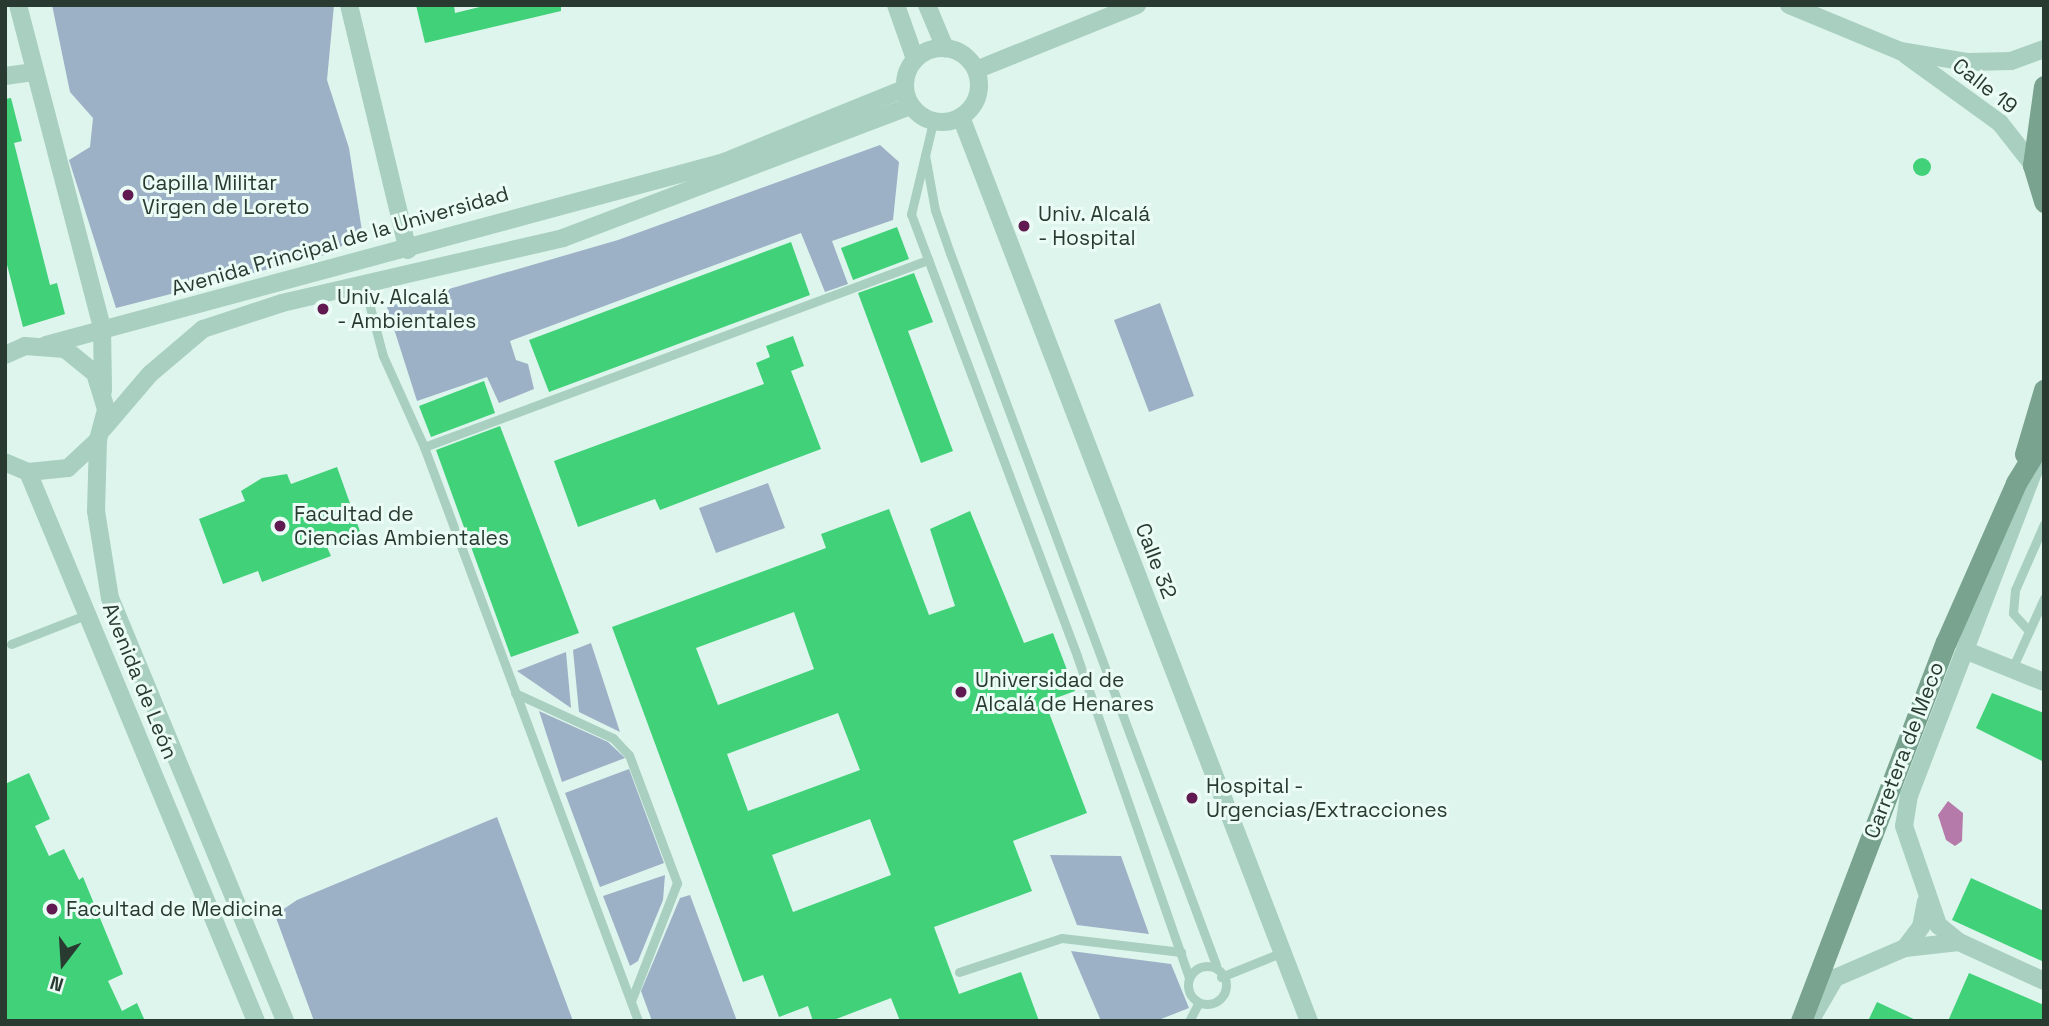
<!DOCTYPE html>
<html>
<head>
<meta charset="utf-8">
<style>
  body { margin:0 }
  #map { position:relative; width:2049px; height:1026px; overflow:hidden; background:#def5ed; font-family:"Space Grotesk",sans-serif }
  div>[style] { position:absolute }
  .green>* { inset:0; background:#9cb1c6 }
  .water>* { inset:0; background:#b57aa9 }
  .building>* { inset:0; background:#40d179 }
  .round { border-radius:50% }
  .lane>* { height:9px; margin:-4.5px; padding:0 4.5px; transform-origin:4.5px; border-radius:4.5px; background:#a8cfbf }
  .lane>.ring { margin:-4.5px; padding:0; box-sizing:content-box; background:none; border:9px solid #a8cfbf; border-radius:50% }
  .street>* { height:18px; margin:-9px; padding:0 9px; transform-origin:9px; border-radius:9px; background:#a8cfbf }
  .street>.ring { margin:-9px; padding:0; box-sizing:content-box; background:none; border:18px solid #a8cfbf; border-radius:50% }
  .secondary>* { height:21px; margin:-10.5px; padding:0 10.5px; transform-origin:10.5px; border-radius:10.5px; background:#79a38e }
  .dots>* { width:19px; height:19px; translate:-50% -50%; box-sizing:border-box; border:4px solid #ebfcf6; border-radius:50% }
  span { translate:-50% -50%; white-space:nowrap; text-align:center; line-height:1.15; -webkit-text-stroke:6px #ebfcf6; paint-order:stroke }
  .street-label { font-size:21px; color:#293b31 }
  .poi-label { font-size:21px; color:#293b31 }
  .left { translate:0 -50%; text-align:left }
  .frame { position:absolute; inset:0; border:7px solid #293b31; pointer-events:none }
  .north { position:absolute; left:28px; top:928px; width:70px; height:70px; -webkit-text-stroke:5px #ebfcf6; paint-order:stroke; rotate:197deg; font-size:19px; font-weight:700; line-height:28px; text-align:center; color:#293b31 }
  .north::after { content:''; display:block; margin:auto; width:24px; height:32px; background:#293b31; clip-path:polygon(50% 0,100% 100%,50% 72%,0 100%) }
</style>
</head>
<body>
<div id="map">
  <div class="green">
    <div style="clip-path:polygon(52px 5px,334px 5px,327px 80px,349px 148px,362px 231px,332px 253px,116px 308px,69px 160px,90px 147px,93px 118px,70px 92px)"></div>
    <div style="clip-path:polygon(880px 145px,899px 162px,893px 220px,832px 241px,848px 284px,825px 292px,801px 233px,510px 341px,516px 360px,528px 364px,534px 389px,499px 403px,487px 377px,417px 401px,387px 307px,618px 240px)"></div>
    <div style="clip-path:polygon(1160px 303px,1194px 396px,1149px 412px,1114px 320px)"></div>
    <div style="clip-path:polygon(768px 483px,785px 528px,716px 553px,699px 508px)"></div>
    <div style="clip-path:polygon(591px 643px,620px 732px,579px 712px,573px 650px)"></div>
    <div style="clip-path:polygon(566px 652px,571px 708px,517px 671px)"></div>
    <div style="clip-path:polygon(539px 711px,608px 742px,625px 758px,562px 782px)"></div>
    <div style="clip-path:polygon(629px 769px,664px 863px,600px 887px,565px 793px)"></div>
    <div style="clip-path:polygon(497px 817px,573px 1021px,314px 1021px,275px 915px,297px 900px)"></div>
    <div style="clip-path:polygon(1050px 855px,1121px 856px,1149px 934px,1077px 925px)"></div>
    <div style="clip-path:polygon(665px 875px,663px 900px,638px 961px,630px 966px,603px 896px)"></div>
    <div style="clip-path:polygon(690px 895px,737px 1021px,652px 1021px,641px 991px,680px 898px)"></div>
    <div style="clip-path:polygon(1071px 951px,1171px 964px,1189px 1008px,1156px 1021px,1101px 1021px)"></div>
  </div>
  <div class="water">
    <div style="clip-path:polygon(1948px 801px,1963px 813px,1962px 841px,1955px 846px,1946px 840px,1938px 815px)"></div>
  </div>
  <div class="building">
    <div style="clip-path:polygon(416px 5px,454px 5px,455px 13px,488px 5px,561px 5px,561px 11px,425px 43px)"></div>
    <div style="clip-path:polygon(11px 98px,22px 141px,14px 143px,50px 285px,57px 283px,65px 314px,23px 327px,5px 257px,5px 99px)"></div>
    <div class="round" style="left:1913px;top:158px;width:18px;height:18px"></div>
    <div style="clip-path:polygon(897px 227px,909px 259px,853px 280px,841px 248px)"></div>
    <div style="clip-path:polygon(791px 242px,810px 295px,549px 392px,529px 340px)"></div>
    <div style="clip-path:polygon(914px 273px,933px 322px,908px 331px,953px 451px,921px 463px,858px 293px)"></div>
    <div style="clip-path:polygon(793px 336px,804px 366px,791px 371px,821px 449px,660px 510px,655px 499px,578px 527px,554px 461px,764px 384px,756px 363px,770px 357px,766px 346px)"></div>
    <div style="clip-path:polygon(484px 381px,495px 413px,431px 437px,419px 406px)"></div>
    <div style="clip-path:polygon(500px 426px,579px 633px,511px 657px,436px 450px)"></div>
    <div style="clip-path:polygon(337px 467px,361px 534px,327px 547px,331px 556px,262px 582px,258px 571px,223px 584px,199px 519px,245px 501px,241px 491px,262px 478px,287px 474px,291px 484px)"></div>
    <div style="clip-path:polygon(evenodd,889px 509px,929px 615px,955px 606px,930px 529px,970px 511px,1024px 643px,1053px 633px,1075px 691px,1045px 702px,1087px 813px,1013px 841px,1032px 891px,934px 927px,959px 994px,1021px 972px,1039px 1021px,900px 1021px,891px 998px,831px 1021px,813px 1021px,808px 1006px,779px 1017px,763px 975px,743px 982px,612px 627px,826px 548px,821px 534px,889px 509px,794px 612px,814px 669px,718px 705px,696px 648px,794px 612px,889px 509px,838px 713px,860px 770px,748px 811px,727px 754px,838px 713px,889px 509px,870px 819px,891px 875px,793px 912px,772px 855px,870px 819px)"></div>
    <div style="clip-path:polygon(1992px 693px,2044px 713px,2044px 762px,1976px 728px)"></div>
    <div style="clip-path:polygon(29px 773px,50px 819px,35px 826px,49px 856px,64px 849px,79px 880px,83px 877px,123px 974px,108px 981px,122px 1011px,137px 1003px,145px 1021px,5px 1021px,5px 784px)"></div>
    <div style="clip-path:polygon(1971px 878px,2044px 911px,2044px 962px,1952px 920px)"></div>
    <div style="clip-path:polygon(1969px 973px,2044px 1005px,2044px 1021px,1948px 1021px)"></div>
    <div style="clip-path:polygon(1877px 1002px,1918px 1021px,1868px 1021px)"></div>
  </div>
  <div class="lane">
    <div style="left:933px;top:122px;width:95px;rotate:103.4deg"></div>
    <div style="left:911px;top:214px;width:472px;rotate:69.4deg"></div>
    <div style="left:1077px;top:656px;width:341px;rotate:70.8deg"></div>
    <div style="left:925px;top:155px;width:56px;rotate:79.7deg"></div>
    <div style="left:935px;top:210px;width:46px;rotate:70.8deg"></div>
    <div style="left:950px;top:253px;width:760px;rotate:69.51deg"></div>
    <div style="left:365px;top:288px;width:70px;rotate:75.2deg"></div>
    <div style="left:383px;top:356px;width:100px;rotate:65.7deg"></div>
    <div style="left:424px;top:447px;width:613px;rotate:69.55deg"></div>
    <div style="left:424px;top:447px;width:538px;rotate:-20.36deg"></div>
    <div style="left:2029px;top:631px;width:24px;rotate:-132deg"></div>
    <div style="left:2013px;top:613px;width:23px;rotate:-85deg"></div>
    <div style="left:2015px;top:590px;width:72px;rotate:-66.3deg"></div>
    <div style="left:11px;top:644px;width:83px;rotate:-21.3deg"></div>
    <div style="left:2012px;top:669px;width:78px;rotate:-65.7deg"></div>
    <div style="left:515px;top:693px;width:108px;rotate:24.7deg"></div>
    <div style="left:613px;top:738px;width:23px;rotate:47deg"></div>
    <div style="left:629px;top:755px;width:137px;rotate:69.4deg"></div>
    <div style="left:677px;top:883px;width:127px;rotate:111.3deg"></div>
    <div class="ring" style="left:1188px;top:966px;width:29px;height:29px"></div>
    <div style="left:959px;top:972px;width:108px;rotate:-18.3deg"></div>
    <div style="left:1062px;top:938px;width:120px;rotate:6.7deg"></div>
    <div style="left:1221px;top:977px;width:67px;rotate:-22deg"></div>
    <div style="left:1189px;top:1021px;width:19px;rotate:-62deg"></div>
  </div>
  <div class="street">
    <div style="left:18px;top:5px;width:333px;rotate:75.4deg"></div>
    <div style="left:102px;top:327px;width:64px;rotate:89.1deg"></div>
    <div style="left:349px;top:5px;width:252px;rotate:76.5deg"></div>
    <div style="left:896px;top:5px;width:57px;rotate:70.6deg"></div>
    <div style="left:927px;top:5px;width:47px;rotate:67.3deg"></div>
    <div style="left:1789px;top:5px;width:120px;rotate:22.5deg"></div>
    <div style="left:1900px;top:51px;width:69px;rotate:9.2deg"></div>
    <div style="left:1968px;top:62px;width:43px;rotate:-1.3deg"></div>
    <div style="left:2011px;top:61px;width:35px;rotate:-20deg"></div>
    <div class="ring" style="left:905px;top:48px;width:56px;height:56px"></div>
    <div style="left:1906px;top:55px;width:116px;rotate:35.9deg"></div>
    <div style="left:2000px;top:123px;width:53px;rotate:51.8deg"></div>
    <div style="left:976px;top:70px;width:174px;rotate:-22deg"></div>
    <div style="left:5px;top:76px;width:30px;rotate:-8deg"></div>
    <div style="left:961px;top:117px;width:969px;rotate:68.95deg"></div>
    <div style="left:46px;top:345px;width:702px;rotate:-15.1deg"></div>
    <div style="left:724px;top:162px;width:194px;rotate:-22.1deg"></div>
    <div style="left:5px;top:355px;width:22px;rotate:-24deg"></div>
    <div style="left:25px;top:346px;width:40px;rotate:4.3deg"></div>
    <div style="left:65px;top:349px;width:38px;rotate:39deg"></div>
    <div style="left:95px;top:373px;width:39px;rotate:73deg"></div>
    <div style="left:106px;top:410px;width:31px;rotate:105deg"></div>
    <div style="left:98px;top:440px;width:41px;rotate:137deg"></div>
    <div style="left:68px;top:468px;width:40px;rotate:174.3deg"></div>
    <div style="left:28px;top:472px;width:25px;rotate:-157deg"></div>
    <div style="left:103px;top:429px;width:72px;rotate:-49.5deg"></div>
    <div style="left:150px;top:374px;width:70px;rotate:-40.3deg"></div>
    <div style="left:203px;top:329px;width:83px;rotate:-18.2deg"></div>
    <div style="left:282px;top:303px;width:288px;rotate:-13deg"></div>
    <div style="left:563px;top:238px;width:372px;rotate:-20.8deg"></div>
    <div style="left:98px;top:440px;width:71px;rotate:91.6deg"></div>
    <div style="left:96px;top:511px;width:88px;rotate:80.9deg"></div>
    <div style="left:110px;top:598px;width:458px;rotate:67.5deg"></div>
    <div style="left:2039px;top:457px;width:362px;rotate:111deg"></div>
    <div style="left:1909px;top:795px;width:31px;rotate:99deg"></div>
    <div style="left:1904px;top:826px;width:105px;rotate:71deg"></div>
    <div style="left:1938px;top:925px;width:27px;rotate:39deg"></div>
    <div style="left:1959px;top:942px;width:94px;rotate:24.6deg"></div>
    <div style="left:28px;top:472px;width:594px;rotate:67.45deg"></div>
    <div style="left:1967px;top:651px;width:83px;rotate:21.9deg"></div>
    <div style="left:1905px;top:948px;width:54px;rotate:-6.3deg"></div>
    <div style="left:1810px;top:1021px;width:50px;rotate:-59.8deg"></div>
    <div style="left:1835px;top:978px;width:76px;rotate:-23.2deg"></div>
    <div style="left:1905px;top:948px;width:26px;rotate:-53deg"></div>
    <div style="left:1921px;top:927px;width:26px;rotate:-79deg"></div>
  </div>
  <div class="secondary">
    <div style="left:2044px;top:86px;width:80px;rotate:97.9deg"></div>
    <div style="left:2033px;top:165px;width:39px;rotate:73deg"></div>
    <div style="left:2025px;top:454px;width:67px;rotate:-73.5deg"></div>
    <div style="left:1801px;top:1021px;width:406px;rotate:-69.1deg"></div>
    <div style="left:1946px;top:642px;width:174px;rotate:-66.2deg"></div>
    <div style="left:2016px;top:483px;width:54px;rotate:-58.7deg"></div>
  </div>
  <div class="dots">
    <div style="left:128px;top:195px;background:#611a51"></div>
    <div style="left:1024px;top:226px;background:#611a51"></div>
    <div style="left:323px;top:309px;background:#611a51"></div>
    <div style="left:280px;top:526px;background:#611a51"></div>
    <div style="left:961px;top:692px;background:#611a51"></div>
    <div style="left:1192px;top:798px;background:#611a51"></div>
    <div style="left:52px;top:909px;background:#611a51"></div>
  </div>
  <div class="street-label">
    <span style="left:1985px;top:86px;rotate:38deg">Calle 19</span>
    <span style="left:340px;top:241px;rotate:-16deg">Avenida Principal de la Universidad</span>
    <span style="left:1156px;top:561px;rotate:69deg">Calle 32</span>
    <span style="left:140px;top:681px;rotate:68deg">Avenida de León</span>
    <span style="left:1904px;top:750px;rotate:-69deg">Carretera de Meco</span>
  </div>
  <div class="poi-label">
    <span class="left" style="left:142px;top:195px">Capilla Militar<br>Virgen de Loreto</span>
    <span class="left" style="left:1038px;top:226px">Univ. Alcalá<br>- Hospital</span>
    <span class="left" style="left:337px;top:309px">Univ. Alcalá<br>- Ambientales</span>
    <span class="left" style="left:294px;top:526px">Facultad de<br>Ciencias Ambientales</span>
    <span class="left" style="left:975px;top:692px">Universidad de<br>Alcalá de Henares</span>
    <span class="left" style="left:1206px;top:798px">Hospital -<br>Urgencias/Extracciones</span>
    <span class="left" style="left:66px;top:909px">Facultad de Medicina</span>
  </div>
  <div class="frame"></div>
  <div class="north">N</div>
</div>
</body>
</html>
